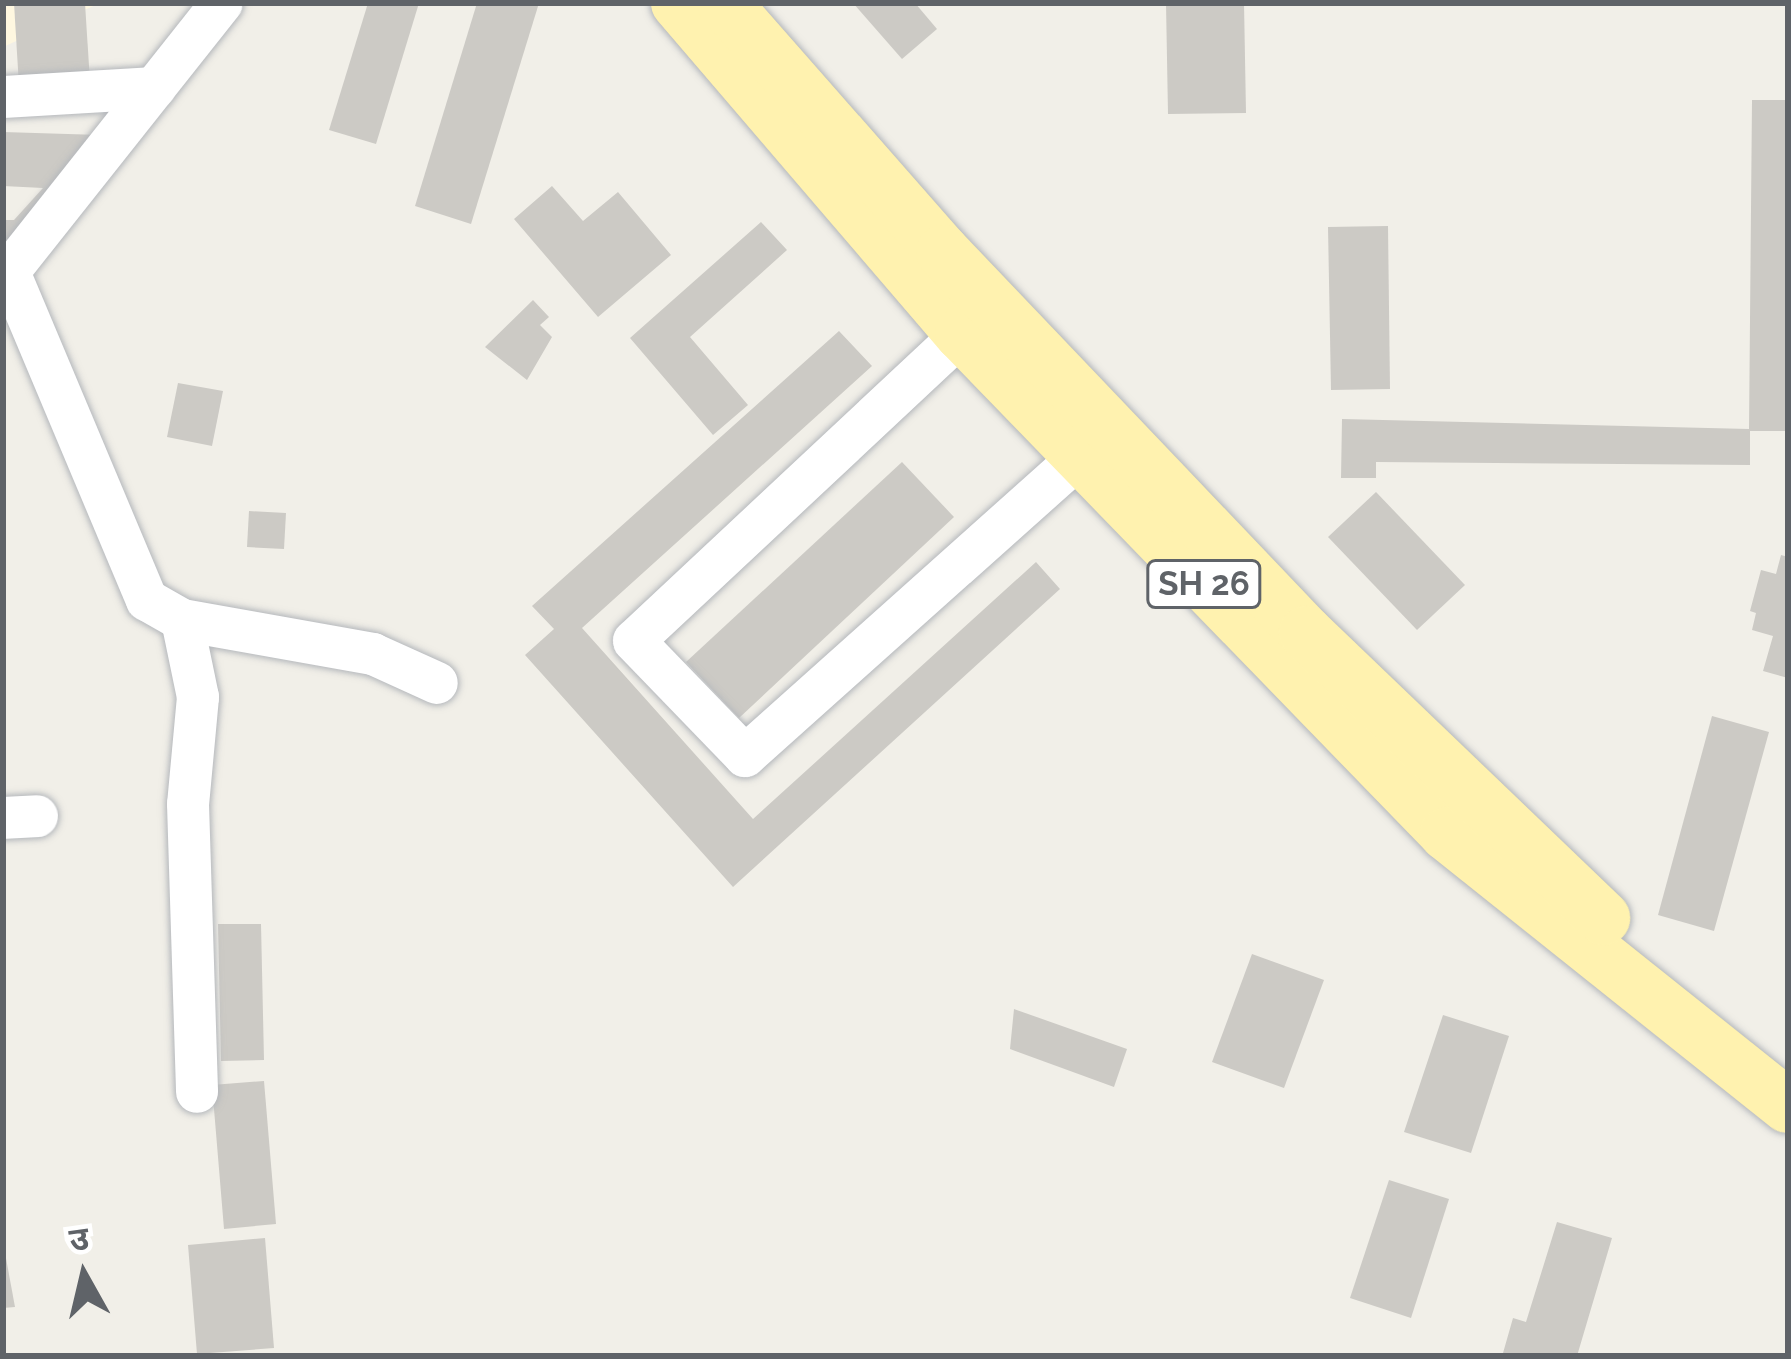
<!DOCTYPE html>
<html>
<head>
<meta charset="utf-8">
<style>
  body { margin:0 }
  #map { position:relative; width:1791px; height:1359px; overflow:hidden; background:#f1efe8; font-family:Raleway,"Noto Sans Devanagari",sans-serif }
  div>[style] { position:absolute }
  .commercial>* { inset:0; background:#fef7e0 }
  .building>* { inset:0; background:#cccac5 }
  .roads { filter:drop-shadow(0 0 3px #b5b8bc) drop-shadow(0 0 3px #b5b8bc) }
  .minor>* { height:42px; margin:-21px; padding:0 21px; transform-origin:21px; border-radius:21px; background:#fff }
  .major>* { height:54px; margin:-27px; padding:0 27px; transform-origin:27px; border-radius:27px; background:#fff2af }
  span { translate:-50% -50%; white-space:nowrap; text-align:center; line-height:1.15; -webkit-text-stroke:9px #fff; paint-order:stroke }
  .shield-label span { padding:3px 9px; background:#fff; border:3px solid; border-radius:9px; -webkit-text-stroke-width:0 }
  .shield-label { font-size:33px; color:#5f6368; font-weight:700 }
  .frame { position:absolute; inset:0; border:6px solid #5f6368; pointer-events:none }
  .north { position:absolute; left:24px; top:1215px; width:120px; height:120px; -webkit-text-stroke:9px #fff; paint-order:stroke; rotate:352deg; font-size:33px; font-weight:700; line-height:48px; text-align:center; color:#5f6368 }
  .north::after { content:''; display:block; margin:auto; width:42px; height:54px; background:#5f6368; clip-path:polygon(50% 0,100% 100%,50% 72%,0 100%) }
</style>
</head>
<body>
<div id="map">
  <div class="commercial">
    <div style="clip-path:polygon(3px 3px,100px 3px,3px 47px)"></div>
  </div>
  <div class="building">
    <div style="clip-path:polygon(14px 3px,85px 3px,90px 82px,19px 86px)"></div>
    <div style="clip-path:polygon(368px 3px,419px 3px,376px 144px,329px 130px)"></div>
    <div style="clip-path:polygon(477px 3px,539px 3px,471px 224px,415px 206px)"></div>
    <div style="clip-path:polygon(853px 3px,915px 3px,937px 29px,902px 59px)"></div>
    <div style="clip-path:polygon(1166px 3px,1244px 3px,1246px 113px,1168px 114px)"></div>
    <div style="clip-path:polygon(1752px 100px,1788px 100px,1788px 431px,1750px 431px,1750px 465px,1376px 462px,1376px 478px,1341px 478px,1342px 419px,1749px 429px)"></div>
    <div style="clip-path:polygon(3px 132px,100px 135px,3px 246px,3px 220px,14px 220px,43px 188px,3px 186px)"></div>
    <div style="clip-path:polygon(552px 186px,583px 221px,618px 192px,671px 255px,598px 317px,514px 219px)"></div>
    <div style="clip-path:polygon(761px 222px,787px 250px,690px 337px,748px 405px,713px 435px,630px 338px)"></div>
    <div style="clip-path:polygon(1388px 226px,1390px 389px,1331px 390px,1328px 227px)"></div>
    <div style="clip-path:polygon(533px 300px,549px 317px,540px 325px,552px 337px,527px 380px,485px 347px)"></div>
    <div style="clip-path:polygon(839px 331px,872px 366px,582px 628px,753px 819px,1036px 562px,1060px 589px,733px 887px,525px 655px,554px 629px,532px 606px)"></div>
    <div style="clip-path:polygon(178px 383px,223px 391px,212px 446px,167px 437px)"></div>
    <div style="clip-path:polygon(902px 462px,954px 517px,739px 718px,686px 662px)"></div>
    <div style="clip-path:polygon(1376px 492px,1465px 585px,1417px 630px,1328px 537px)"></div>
    <div style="clip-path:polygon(249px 511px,286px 513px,284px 549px,247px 547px)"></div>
    <div style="clip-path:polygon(1781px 555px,1788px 557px,1788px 678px,1763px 671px,1773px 636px,1752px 630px,1756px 613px,1750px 611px,1761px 570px,1776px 574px)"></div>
    <div style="clip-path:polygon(1712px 716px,1769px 732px,1714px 931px,1658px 915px)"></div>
    <div style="clip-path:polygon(218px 924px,261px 924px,264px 1060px,221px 1061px)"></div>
    <div style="clip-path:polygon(1252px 954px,1324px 980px,1284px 1088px,1212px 1062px)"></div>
    <div style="clip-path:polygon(1014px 1009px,1127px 1049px,1114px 1087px,1010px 1049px)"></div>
    <div style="clip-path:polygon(1443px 1015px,1509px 1036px,1471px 1153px,1404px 1132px)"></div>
    <div style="clip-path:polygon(264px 1081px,276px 1224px,224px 1229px,212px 1085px)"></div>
    <div style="clip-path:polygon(1389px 1180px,1449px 1199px,1411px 1318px,1350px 1298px)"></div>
    <div style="clip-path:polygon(1557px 1222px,1612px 1238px,1577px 1356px,1503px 1353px,1513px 1318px,1526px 1322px)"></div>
    <div style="clip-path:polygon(265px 1238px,274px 1348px,197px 1354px,188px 1245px)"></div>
    <div style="clip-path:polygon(3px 1242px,15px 1307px,3px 1308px)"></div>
  </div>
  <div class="roads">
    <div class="minor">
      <div style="left:3px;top:97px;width:152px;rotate:-3.4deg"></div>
      <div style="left:9px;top:272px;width:356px;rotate:67.2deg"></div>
      <div style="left:147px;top:600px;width:40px;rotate:29.7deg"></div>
      <div style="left:182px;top:620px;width:194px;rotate:10.1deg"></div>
      <div style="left:373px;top:654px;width:70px;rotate:24.4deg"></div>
      <div style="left:3px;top:279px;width:352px;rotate:-51.6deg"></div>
      <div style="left:962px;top:334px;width:449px;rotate:136.9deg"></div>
      <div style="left:634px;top:641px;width:160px;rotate:46deg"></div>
      <div style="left:745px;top:756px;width:449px;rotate:-41.8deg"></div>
      <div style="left:182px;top:620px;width:79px;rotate:78.3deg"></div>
      <div style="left:198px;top:697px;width:107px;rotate:95.3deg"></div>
      <div style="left:188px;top:804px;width:288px;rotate:88.2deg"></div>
      <div style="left:3px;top:818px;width:34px;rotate:-3deg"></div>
    </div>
    <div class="major">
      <div style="left:678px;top:3px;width:436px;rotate:49.4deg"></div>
      <div style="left:962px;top:334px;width:697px;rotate:45.87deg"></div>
      <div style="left:1447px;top:834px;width:436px;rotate:38.6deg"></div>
      <div style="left:724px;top:3px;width:332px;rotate:48.7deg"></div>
      <div style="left:943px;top:252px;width:526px;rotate:46.39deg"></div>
      <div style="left:1306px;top:633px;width:412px;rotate:43.8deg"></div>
    </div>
  </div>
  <div class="shield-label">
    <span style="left:1204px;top:584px">SH 26</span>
  </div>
  <div class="frame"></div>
  <div class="north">उ</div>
</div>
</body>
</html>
